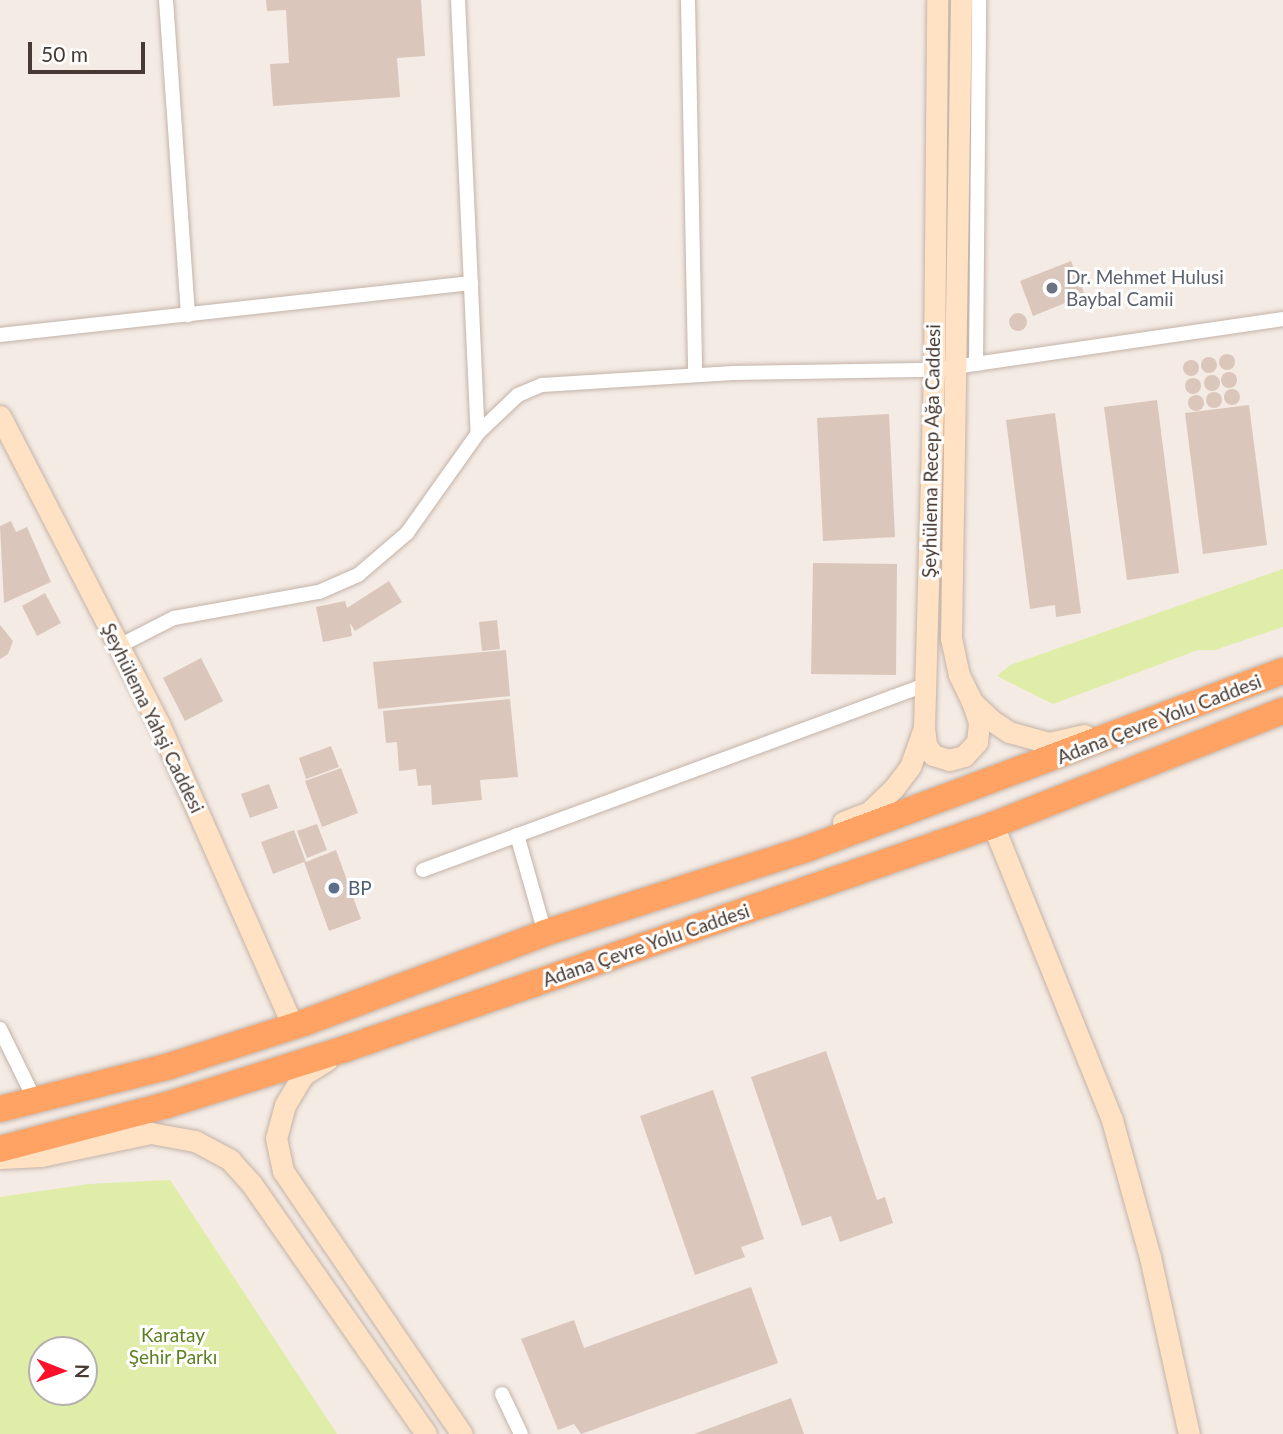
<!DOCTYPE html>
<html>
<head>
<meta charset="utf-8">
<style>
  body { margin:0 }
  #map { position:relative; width:1283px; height:1434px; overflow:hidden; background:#f4ebe4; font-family:Lato,sans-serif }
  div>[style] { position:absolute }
  .green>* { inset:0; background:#e0eda8 }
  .building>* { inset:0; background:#dac6bb }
  .round { border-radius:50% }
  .roads { filter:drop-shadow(0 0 2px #c3b3a8) drop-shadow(0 0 2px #c3b3a8) }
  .street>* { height:14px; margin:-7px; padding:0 7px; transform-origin:7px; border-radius:7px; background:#fff }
  .secondary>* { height:21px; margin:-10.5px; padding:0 10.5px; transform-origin:10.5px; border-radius:10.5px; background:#ffe1c3 }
  .highway>* { height:26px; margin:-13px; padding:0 13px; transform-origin:13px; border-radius:13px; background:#ffa364 }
  .dots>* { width:19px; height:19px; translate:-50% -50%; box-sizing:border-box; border:4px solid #fff; border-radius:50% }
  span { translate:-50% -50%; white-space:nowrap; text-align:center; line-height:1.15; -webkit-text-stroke:6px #fff; paint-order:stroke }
  .worship-label { font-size:19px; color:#5b616d }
  .left { translate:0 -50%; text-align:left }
  .street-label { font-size:19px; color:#473a33 }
  .service-label { font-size:19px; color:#4e5e75 }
  .park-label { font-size:19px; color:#5d7f20 }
  .north { position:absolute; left:28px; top:1336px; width:70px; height:70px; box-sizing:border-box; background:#fff; border:2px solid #b5b0ad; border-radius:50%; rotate:91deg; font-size:19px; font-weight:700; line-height:28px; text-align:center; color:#473a33 }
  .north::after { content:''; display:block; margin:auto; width:24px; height:32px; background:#ff102a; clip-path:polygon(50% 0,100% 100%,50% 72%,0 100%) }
  .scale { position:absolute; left:28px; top:42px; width:117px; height:32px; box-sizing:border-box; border:4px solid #473a33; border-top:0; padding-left:9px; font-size:21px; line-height:24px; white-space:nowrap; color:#473a33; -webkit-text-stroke:5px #fff; paint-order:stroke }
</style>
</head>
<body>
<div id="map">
  <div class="green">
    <div style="clip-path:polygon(1283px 569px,1283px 627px,1215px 650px,1198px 650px,1053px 704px,997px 676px,1010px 665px)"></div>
    <div style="clip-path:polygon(evenodd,170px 1180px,337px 1434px,0 1434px,0 1197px,89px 1184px,170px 1180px,84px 1350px,84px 1392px,42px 1392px,42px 1350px,84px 1350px)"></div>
  </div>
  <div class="building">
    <div style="clip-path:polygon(266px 0,421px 0,425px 56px,397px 58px,400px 97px,273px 106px,270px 64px,289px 63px,286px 10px,267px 11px)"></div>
    <div style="clip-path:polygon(1071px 261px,1085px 295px,1033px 316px,1020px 281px)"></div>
    <div class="round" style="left:1009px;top:313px;width:18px;height:18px"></div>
    <div class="round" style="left:1219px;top:354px;width:16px;height:16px"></div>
    <div class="round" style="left:1201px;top:357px;width:16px;height:16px"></div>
    <div class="round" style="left:1183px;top:360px;width:16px;height:16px"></div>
    <div class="round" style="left:1221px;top:372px;width:16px;height:16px"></div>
    <div class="round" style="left:1204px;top:375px;width:16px;height:16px"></div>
    <div class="round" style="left:1185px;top:378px;width:16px;height:16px"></div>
    <div class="round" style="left:1224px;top:389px;width:16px;height:16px"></div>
    <div class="round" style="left:1206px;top:392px;width:16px;height:16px"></div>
    <div class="round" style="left:1188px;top:395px;width:16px;height:16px"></div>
    <div style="clip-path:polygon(1157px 400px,1179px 573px,1127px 580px,1104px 407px)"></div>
    <div style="clip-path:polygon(1249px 405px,1267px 545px,1203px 554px,1185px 413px)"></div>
    <div style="clip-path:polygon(1055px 413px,1081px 613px,1056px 617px,1055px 605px,1030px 609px,1006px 420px)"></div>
    <div style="clip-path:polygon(889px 414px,895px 537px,823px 541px,817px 418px)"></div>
    <div style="clip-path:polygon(11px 521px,16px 532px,27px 527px,51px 582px,4px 603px,0 526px)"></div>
    <div style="clip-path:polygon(813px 563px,897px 564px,896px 675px,811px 674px)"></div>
    <div style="clip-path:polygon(389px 581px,402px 602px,355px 631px,350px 623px,352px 636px,323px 642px,316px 607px,345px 601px,347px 608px)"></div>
    <div style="clip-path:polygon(45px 593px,61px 623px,37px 636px,22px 606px)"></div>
    <div style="clip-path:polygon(497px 620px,500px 649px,482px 651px,479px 622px)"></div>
    <div style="clip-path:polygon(0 625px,13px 641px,8px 654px,0 659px)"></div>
    <div style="clip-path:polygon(506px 650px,510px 696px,378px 709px,373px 662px)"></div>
    <div style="clip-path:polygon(201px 658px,223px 701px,185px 721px,163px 678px)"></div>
    <div style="clip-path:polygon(510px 699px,518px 777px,480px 780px,482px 800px,432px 805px,431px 785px,418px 786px,416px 769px,399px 771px,397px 742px,386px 743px,383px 711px)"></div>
    <div style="clip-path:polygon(331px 746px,339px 767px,306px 779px,299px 758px)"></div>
    <div style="clip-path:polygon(341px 768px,358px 813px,322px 827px,305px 781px)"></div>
    <div style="clip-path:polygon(269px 784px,278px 808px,250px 818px,241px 794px)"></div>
    <div style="clip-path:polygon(317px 824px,327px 850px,307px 858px,297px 831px)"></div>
    <div style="clip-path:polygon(294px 830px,306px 862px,336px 850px,361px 919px,329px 931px,304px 862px,273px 874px,261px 842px)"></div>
    <div style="clip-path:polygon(826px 1051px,877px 1200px,885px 1197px,893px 1223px,840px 1242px,831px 1216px,802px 1226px,751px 1077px)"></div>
    <div style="clip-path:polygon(713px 1090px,764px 1239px,741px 1247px,745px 1257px,695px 1275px,640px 1116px)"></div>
    <div style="clip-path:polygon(751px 1287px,778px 1363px,581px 1434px,574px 1424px,558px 1430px,521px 1339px,574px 1320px,584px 1348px)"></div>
    <div style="clip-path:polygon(791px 1398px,804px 1434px,694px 1434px)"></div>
  </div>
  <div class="roads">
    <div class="street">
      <div style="left:166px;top:0;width:316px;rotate:86deg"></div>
      <div style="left:458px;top:0;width:433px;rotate:87.4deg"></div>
      <div style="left:688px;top:0;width:375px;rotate:88.9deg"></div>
      <div style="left:0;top:335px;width:474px;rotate:-6.3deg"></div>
      <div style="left:976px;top:364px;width:364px;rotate:-89.5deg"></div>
      <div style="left:119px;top:646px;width:62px;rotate:-27deg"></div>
      <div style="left:174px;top:618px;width:147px;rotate:-10.2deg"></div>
      <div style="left:319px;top:592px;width:43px;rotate:-23.6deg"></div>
      <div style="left:358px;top:575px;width:65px;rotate:-40.6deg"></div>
      <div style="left:407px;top:533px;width:123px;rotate:-54.6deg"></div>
      <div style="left:478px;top:433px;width:55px;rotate:-43.5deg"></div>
      <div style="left:518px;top:395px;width:26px;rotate:-23deg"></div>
      <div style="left:542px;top:385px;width:191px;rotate:-3.6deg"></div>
      <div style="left:733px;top:373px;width:201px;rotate:-0.9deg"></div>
      <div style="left:934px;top:370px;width:353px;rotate:-8.3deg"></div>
      <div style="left:517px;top:835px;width:102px;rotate:74.1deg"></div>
      <div style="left:423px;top:870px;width:535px;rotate:-20.23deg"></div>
      <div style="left:0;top:1029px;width:79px;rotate:63.8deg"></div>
      <div style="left:502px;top:1394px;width:44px;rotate:64.6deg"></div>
    </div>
    <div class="secondary">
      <div style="left:961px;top:0;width:638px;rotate:90.9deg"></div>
      <div style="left:951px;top:638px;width:38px;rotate:78deg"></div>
      <div style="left:959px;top:675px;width:30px;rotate:64deg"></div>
      <div style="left:972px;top:702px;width:26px;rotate:43deg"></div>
      <div style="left:991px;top:720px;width:22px;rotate:34deg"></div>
      <div style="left:1009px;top:732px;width:41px;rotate:15.4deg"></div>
      <div style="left:1049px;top:743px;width:36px;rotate:-13deg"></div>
      <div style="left:0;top:416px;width:347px;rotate:62.7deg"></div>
      <div style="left:159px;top:724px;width:331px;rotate:66.1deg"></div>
      <div style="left:924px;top:728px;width:17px;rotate:83deg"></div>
      <div style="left:926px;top:745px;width:12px;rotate:55deg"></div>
      <div style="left:933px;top:755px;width:17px;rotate:17deg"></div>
      <div style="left:949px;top:760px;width:16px;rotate:-15deg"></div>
      <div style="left:964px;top:756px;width:19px;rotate:-47deg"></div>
      <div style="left:977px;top:742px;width:20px;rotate:-84deg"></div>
      <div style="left:979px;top:722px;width:21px;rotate:-109deg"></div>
      <div style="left:843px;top:822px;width:28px;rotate:-21deg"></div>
      <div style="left:869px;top:812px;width:35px;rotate:-44deg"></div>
      <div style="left:894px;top:788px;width:26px;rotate:-53deg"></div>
      <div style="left:910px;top:767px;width:41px;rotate:-70.3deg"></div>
      <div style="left:924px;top:728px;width:358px;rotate:-88.4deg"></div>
      <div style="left:934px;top:370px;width:370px;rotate:-89.5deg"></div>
      <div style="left:993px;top:825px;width:318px;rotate:68deg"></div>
      <div style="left:1112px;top:1120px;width:142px;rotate:74.5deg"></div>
      <div style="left:1150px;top:1257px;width:181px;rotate:77.6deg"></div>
      <div style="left:327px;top:1060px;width:28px;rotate:148deg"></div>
      <div style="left:303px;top:1075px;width:35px;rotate:121deg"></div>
      <div style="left:285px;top:1105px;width:34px;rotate:105deg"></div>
      <div style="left:276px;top:1138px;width:34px;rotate:78deg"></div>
      <div style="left:283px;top:1171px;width:318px;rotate:55.8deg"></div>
      <div style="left:0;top:1158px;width:41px;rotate:-2.8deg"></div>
      <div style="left:41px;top:1156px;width:112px;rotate:-11.8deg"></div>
      <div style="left:151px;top:1133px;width:45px;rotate:10.3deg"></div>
      <div style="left:195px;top:1141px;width:40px;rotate:28deg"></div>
      <div style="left:230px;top:1160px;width:31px;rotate:48deg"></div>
      <div style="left:251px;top:1183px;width:306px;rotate:55.1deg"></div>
    </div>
    <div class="highway">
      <div style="left:0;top:1109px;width:175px;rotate:-14.2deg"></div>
      <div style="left:170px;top:1066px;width:143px;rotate:-17.9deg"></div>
      <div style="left:306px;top:1022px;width:255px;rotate:-20.4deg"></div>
      <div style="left:545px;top:933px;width:277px;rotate:-17.8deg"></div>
      <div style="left:809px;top:848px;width:506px;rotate:-20.48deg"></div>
      <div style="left:0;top:1149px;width:173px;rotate:-14.8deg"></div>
      <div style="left:167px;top:1105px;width:187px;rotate:-17.5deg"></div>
      <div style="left:345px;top:1049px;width:686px;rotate:-19.07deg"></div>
      <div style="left:993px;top:825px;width:312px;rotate:-21.5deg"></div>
    </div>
  </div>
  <div class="dots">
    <div style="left:1052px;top:288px;background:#6b7280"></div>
    <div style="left:334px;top:888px;background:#5c6f8a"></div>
  </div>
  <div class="worship-label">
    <span class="left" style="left:1066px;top:288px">Dr. Mehmet Hulusi<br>Baybal Camii</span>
  </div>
  <div class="street-label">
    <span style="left:931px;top:451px;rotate:-89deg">Şeyhülema Recep Ağa Caddesi</span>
    <span style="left:153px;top:718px;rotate:64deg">Şeyhülema Yahşi Caddesi</span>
    <span style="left:1159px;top:719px;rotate:-21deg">Adana Çevre Yolu Caddesi</span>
    <span style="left:646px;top:945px;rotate:-19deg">Adana Çevre Yolu Caddesi</span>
  </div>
  <div class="service-label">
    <span class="left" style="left:348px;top:888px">BP</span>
  </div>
  <div class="park-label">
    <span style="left:173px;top:1346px">Karatay<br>Şehir Parkı</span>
  </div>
  <div class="north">N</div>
  <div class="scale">50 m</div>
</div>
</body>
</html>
